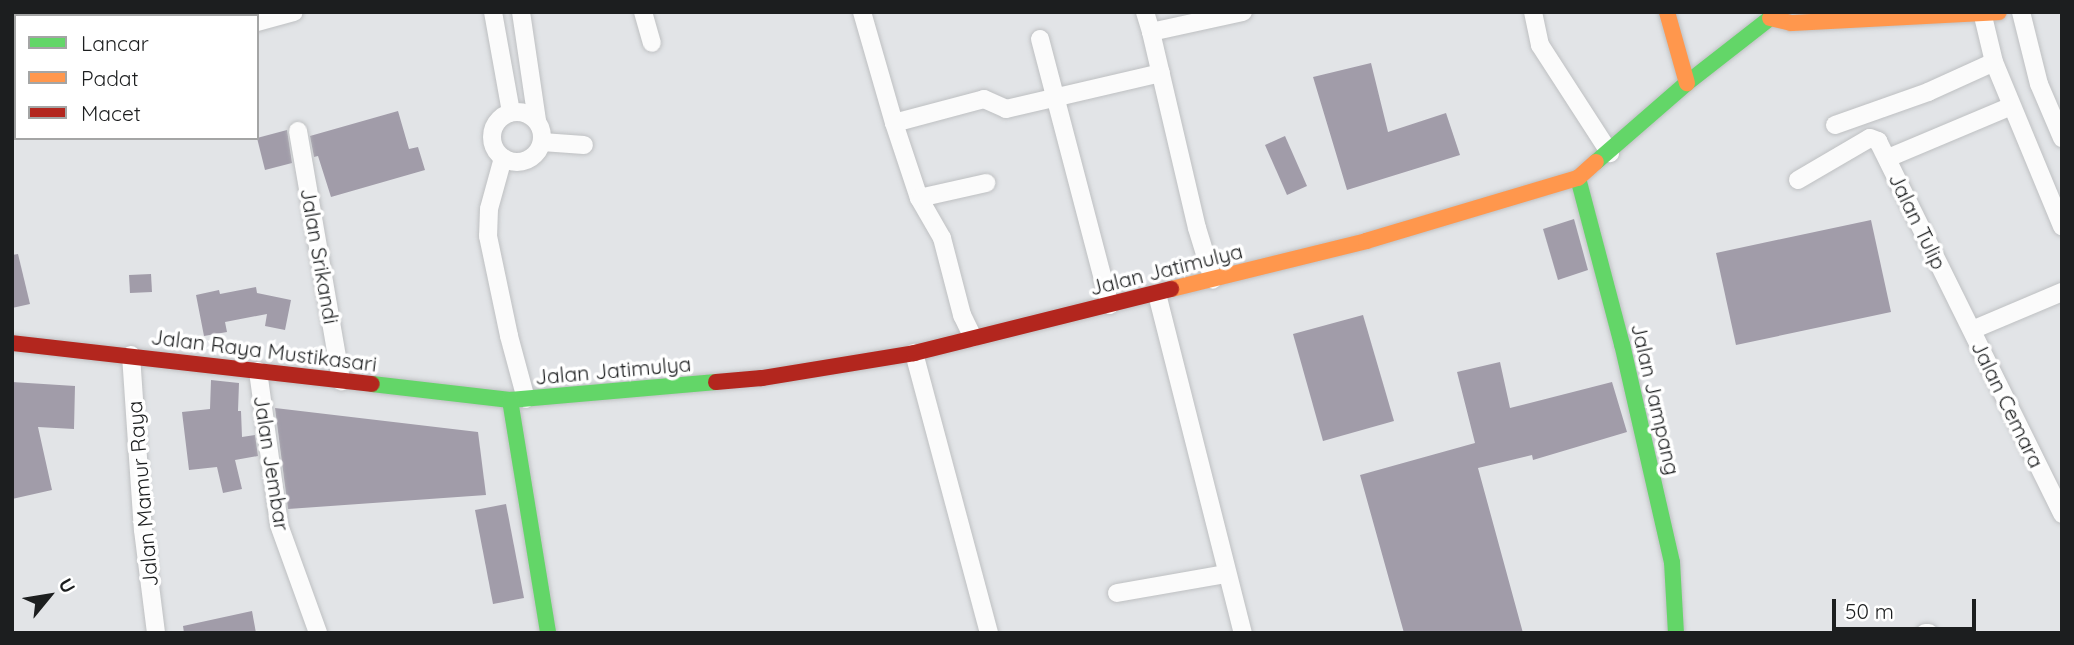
<!DOCTYPE html>
<html>
<head>
<meta charset="utf-8">
<style>
  body { margin:0 }
  #map { position:relative; width:2074px; height:645px; overflow:hidden; background:#e2e4e7; font-family:Quicksand,sans-serif }
  div>[style] { position:absolute }
  .building>* { inset:0; background:#a19ca9 }
  .roads { filter:drop-shadow(0 0 2px #bec0c2) drop-shadow(0 0 2px #bec0c2) }
  .street>* { height:18px; margin:-9px; padding:0 9px; transform-origin:9px; border-radius:9px; background:#fbfbfb }
  .street>.ring { margin:-9px; padding:0; box-sizing:content-box; background:none; border:18px solid #fbfbfb; border-radius:50% }
  .fast>* { height:16px; margin:-8px; padding:0 8px; transform-origin:8px; border-radius:8px; background:#63d668 }
  .slow>* { height:16px; margin:-8px; padding:0 8px; transform-origin:8px; border-radius:8px; background:#ff974d }
  .jam>* { height:16px; margin:-8px; padding:0 8px; transform-origin:8px; border-radius:8px; background:#b3261e }
  span { translate:-50% -50%; white-space:nowrap; text-align:center; line-height:1.15; -webkit-text-stroke:7px #fff; paint-order:stroke }
  .street-label { font-size:21px; color:#1c1e1f }
  .frame { position:absolute; inset:0; border:14px solid #1c1e1f; pointer-events:none }
  .legend { position:absolute; left:14px; top:14px; width:245px; height:126px; box-sizing:border-box; background:#fff; border:2px solid #a4a5a5; margin:0; padding:9px 12px; list-style:none; font-size:21px; color:#1c1e1f }
  .legend li { display:flex; align-items:center; gap:14px; height:35px }
  .legend b { width:35px; border:2px solid #a4a5a5 }
  .north { position:absolute; left:14px; top:561px; width:70px; height:70px; -webkit-text-stroke:5px #fff; paint-order:stroke; rotate:60deg; font-size:19px; font-weight:700; line-height:28px; text-align:center; color:#1c1e1f }
  .north::after { content:''; display:block; margin:auto; width:24px; height:32px; background:#1c1e1f; clip-path:polygon(50% 0,100% 100%,50% 72%,0 100%) }
  .scale { position:absolute; left:1832px; top:599px; width:144px; height:32px; box-sizing:border-box; border:4px solid #1c1e1f; border-top:0; padding-left:9px; font-size:21px; line-height:24px; white-space:nowrap; color:#1c1e1f; -webkit-text-stroke:5px #fff; paint-order:stroke }
</style>
</head>
<body>
<div id="map">
  <div class="building">
    <div style="clip-path:polygon(1371px 63px,1388px 132px,1446px 113px,1460px 155px,1347px 190px,1313px 77px)"></div>
    <div style="clip-path:polygon(398px 111px,409px 149px,418px 147px,425px 170px,331px 197px,318px 156px,314px 157px,310px 136px)"></div>
    <div style="clip-path:polygon(287px 130px,292px 163px,265px 170px,257px 138px)"></div>
    <div style="clip-path:polygon(1285px 136px,1307px 186px,1287px 195px,1265px 145px)"></div>
    <div style="clip-path:polygon(1574px 219px,1588px 270px,1558px 280px,1543px 229px)"></div>
    <div style="clip-path:polygon(1871px 220px,1891px 312px,1736px 345px,1716px 253px)"></div>
    <div style="clip-path:polygon(18px 254px,30px 304px,12px 308px,12px 255px)"></div>
    <div style="clip-path:polygon(151px 274px,152px 292px,130px 293px,129px 275px)"></div>
    <div style="clip-path:polygon(256px 287px,257px 293px,291px 300px,285px 330px,265px 326px,267px 314px,225px 322px,227px 332px,204px 336px,196px 295px,219px 290px,220px 294px)"></div>
    <div style="clip-path:polygon(1363px 315px,1394px 421px,1323px 441px,1293px 334px)"></div>
    <div style="clip-path:polygon(1500px 362px,1510px 408px,1612px 382px,1627px 432px,1533px 460px,1532px 455px,1478px 468px,1523px 633px,1404px 633px,1360px 475px,1475px 443px,1457px 372px)"></div>
    <div style="clip-path:polygon(211px 380px,239px 383px,238px 411px,241px 411px,242px 437px,255px 435px,258px 456px,235px 460px,242px 489px,223px 493px,217px 467px,189px 470px,182px 412px,210px 409px)"></div>
    <div style="clip-path:polygon(12px 382px,75px 386px,74px 429px,38px 427px,52px 490px,12px 499px)"></div>
    <div style="clip-path:polygon(275px 408px,478px 432px,486px 495px,288px 509px)"></div>
    <div style="clip-path:polygon(506px 504px,524px 598px,493px 604px,475px 510px)"></div>
    <div style="clip-path:polygon(252px 611px,256px 633px,184px 633px,183px 626px)"></div>
  </div>
  <div class="roads">
    <div class="street">
      <div style="left:117px;top:12px;width:4px;rotate:76deg"></div>
      <div style="left:226px;top:12px;width:4px;rotate:90deg"></div>
      <div style="left:493px;top:12px;width:102px;rotate:79.8deg"></div>
      <div style="left:521px;top:12px;width:110px;rotate:81.6deg"></div>
      <div style="left:643px;top:12px;width:32px;rotate:74deg"></div>
      <div style="left:862px;top:12px;width:116px;rotate:73.9deg"></div>
      <div style="left:894px;top:123px;width:79px;rotate:71.6deg"></div>
      <div style="left:919px;top:198px;width:46px;rotate:60.1deg"></div>
      <div style="left:942px;top:238px;width:80px;rotate:75.4deg"></div>
      <div style="left:962px;top:315px;width:25px;rotate:64deg"></div>
      <div style="left:1145px;top:12px;width:21px;rotate:73deg"></div>
      <div style="left:1151px;top:32px;width:94px;rotate:-12.3deg"></div>
      <div style="left:1533px;top:12px;width:34px;rotate:78deg"></div>
      <div style="left:1540px;top:45px;width:129px;rotate:57.1deg"></div>
      <div style="left:1982px;top:12px;width:51px;rotate:76.5deg"></div>
      <div style="left:1994px;top:62px;width:178px;rotate:67.5deg"></div>
      <div style="left:2021px;top:12px;width:74px;rotate:76deg"></div>
      <div style="left:2039px;top:84px;width:59px;rotate:66.9deg"></div>
      <div style="left:257px;top:22px;width:38px;rotate:-15deg"></div>
      <div style="left:1151px;top:32px;width:201px;rotate:76.8deg"></div>
      <div style="left:1197px;top:228px;width:54px;rotate:72.9deg"></div>
      <div style="left:1040px;top:39px;width:275px;rotate:75.3deg"></div>
      <div style="left:12px;top:50px;width:24px;rotate:81deg"></div>
      <div style="left:12px;top:100px;width:4px;rotate:-14deg"></div>
      <div class="ring" style="left:492px;top:112px;width:32px;height:32px"></div>
      <div style="left:894px;top:123px;width:93px;rotate:-14.9deg"></div>
      <div style="left:984px;top:99px;width:24px;rotate:24deg"></div>
      <div style="left:1006px;top:109px;width:159px;rotate:-13.1deg"></div>
      <div style="left:1835px;top:125px;width:99px;rotate:-19.5deg"></div>
      <div style="left:1928px;top:92px;width:72px;rotate:-24.4deg"></div>
      <div style="left:298px;top:131px;width:254px;rotate:80.2deg"></div>
      <div style="left:542px;top:142px;width:42px;rotate:4.1deg"></div>
      <div style="left:503px;top:158px;width:53px;rotate:105.4deg"></div>
      <div style="left:489px;top:209px;width:27px;rotate:92deg"></div>
      <div style="left:488px;top:236px;width:102px;rotate:78.1deg"></div>
      <div style="left:509px;top:336px;width:65px;rotate:74.9deg"></div>
      <div style="left:1888px;top:158px;width:134px;rotate:-22.8deg"></div>
      <div style="left:1798px;top:180px;width:83px;rotate:-30.3deg"></div>
      <div style="left:1870px;top:138px;width:9px;rotate:21deg"></div>
      <div style="left:1878px;top:141px;width:416px;rotate:63.7deg"></div>
      <div style="left:919px;top:198px;width:69px;rotate:-12.6deg"></div>
      <div style="left:1157px;top:294px;width:350px;rotate:75.8deg"></div>
      <div style="left:1972px;top:330px;width:98px;rotate:-22.9deg"></div>
      <div style="left:914px;top:353px;width:290px;rotate:75deg"></div>
      <div style="left:131px;top:355px;width:175px;rotate:86.1deg"></div>
      <div style="left:143px;top:530px;width:104px;rotate:82.8deg"></div>
      <div style="left:258px;top:371px;width:155px;rotate:82.2deg"></div>
      <div style="left:279px;top:525px;width:115px;rotate:70.1deg"></div>
      <div style="left:1117px;top:593px;width:111px;rotate:-9.9deg"></div>
      <div style="left:1925px;top:633px;width:4px"></div>
    </div>
    <div class="fast">
      <div style="left:1596px;top:162px;width:121px;rotate:-41deg"></div>
      <div style="left:1687px;top:83px;width:115px;rotate:-38deg"></div>
      <div style="left:1578px;top:178px;width:172px;rotate:75.2deg"></div>
      <div style="left:1622px;top:344px;width:224px;rotate:77.1deg"></div>
      <div style="left:1672px;top:562px;width:71px;rotate:86.8deg"></div>
      <div style="left:372px;top:384px;width:139px;rotate:6.6deg"></div>
      <div style="left:510px;top:400px;width:207px;rotate:-5deg"></div>
      <div style="left:510px;top:400px;width:236px;rotate:80.7deg"></div>
    </div>
    <div class="slow">
      <div style="left:1667px;top:12px;width:74px;rotate:74.3deg"></div>
      <div style="left:1770px;top:18px;width:22px;rotate:13deg"></div>
      <div style="left:1791px;top:23px;width:208px;rotate:-3deg"></div>
      <div style="left:1171px;top:289px;width:201px;rotate:-13.8deg"></div>
      <div style="left:1366px;top:241px;width:221px;rotate:-16.6deg"></div>
      <div style="left:1578px;top:178px;width:24px;rotate:-42deg"></div>
    </div>
    <div class="jam">
      <div style="left:12px;top:343px;width:362px;rotate:6.5deg"></div>
      <div style="left:716px;top:382px;width:46px;rotate:-5deg"></div>
      <div style="left:762px;top:378px;width:154px;rotate:-9.3deg"></div>
      <div style="left:914px;top:353px;width:265px;rotate:-14deg"></div>
    </div>
  </div>
  <div class="street-label">
    <span style="left:1918px;top:221px;rotate:64deg">Jalan Tulip</span>
    <span style="left:320px;top:256px;rotate:80deg">Jalan Srikandi</span>
    <span style="left:1166px;top:269px;rotate:-14deg">Jalan Jatimulya</span>
    <span style="left:264px;top:350px;rotate:7deg">Jalan Raya Mustikasari</span>
    <span style="left:613px;top:370px;rotate:-5deg">Jalan Jatimulya</span>
    <span style="left:1656px;top:399px;rotate:77deg">Jalan Jampang</span>
    <span style="left:2008px;top:404px;rotate:64deg">Jalan Cemara</span>
    <span style="left:272px;top:463px;rotate:81deg">Jalan Jembar</span>
    <span style="left:142px;top:494px;rotate:-95deg">Jalan Mamur Raya</span>
  </div>
  <div class="frame"></div>
  <ul class="legend">
  <li><b style="height:9px;background:#63d668"></b>Lancar</li>
  <li><b style="height:9px;background:#ff974d"></b>Padat</li>
  <li><b style="height:9px;background:#b3261e"></b>Macet</li>
  </ul>
  <div class="north">U</div>
  <div class="scale">50 m</div>
</div>
</body>
</html>
